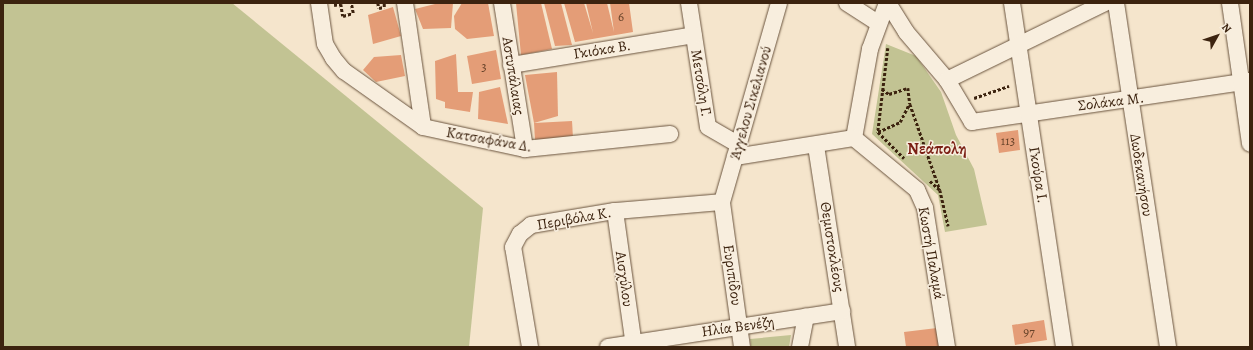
<!DOCTYPE html>
<html>
<head>
<meta charset="utf-8">
<style>
  body { margin:0 }
  #map { position:relative; width:1253px; height:350px; overflow:hidden; background:#f5e5cc; font-family:Alegreya,serif }
  div>[style] { position:absolute }
  .green>* { inset:0; background:#c2c393 }
  .building>* { inset:0; background:#e49d77 }
  .path>* { height:2.5px; margin-top:-1.25px; transform-origin:0; background:repeating-linear-gradient(90deg,#3c230f 0 3px,transparent 0 5px) }
  .roads { filter:drop-shadow(0 0 1px #6a543e) drop-shadow(0 0 1px #6a543e) }
  .minor>* { height:16px; margin:-8px; padding:0 8px; transform-origin:8px; border-radius:8px; background:#f8eede }
  span { translate:-50% -50%; white-space:nowrap; text-align:center; line-height:1.15; -webkit-text-stroke:3px #f8eede; paint-order:stroke }
  .number-label { font-size:13px; color:#664229 }
  .number-label span { -webkit-text-stroke-width:0 }
  .street-label { font-size:15px; color:#3c230f }
  .neighbourhood-label { font-size:16px; color:#7a1f14; font-weight:700 }
  .frame { position:absolute; inset:0; border:4px solid #3c230f; pointer-events:none }
  .north { position:absolute; left:1197px; top:16px; width:40px; height:40px; -webkit-text-stroke:3px #f8eede; paint-order:stroke; rotate:50deg; font-size:11px; font-weight:700; line-height:16px; text-align:center; color:#3c230f }
  .north::after { content:''; display:block; margin:auto; width:14px; height:18px; background:#3c230f; clip-path:polygon(50% 0,100% 100%,50% 72%,0 100%) }
</style>
</head>
<body>
<div id="map">
  <div class="green">
    <div style="clip-path:polygon(3px 3px,232px 3px,483px 208px,469px 347px,3px 347px)"></div>
    <div style="clip-path:polygon(886px 44px,916px 56px,941px 92px,956px 135px,974px 169px,987px 225px,945px 232px,938px 195px,872px 134px)"></div>
    <div style="clip-path:polygon(791px 335px,789px 347px,751px 347px,750px 339px)"></div>
  </div>
  <div class="building">
    <div style="clip-path:polygon(439px 3px,453px 3px,451px 28px,423px 29px,415px 9px)"></div>
    <div style="clip-path:polygon(462px 3px,488px 3px,494px 36px,467px 39px,455px 29px,454px 16px)"></div>
    <div style="clip-path:polygon(516px 3px,541px 3px,552px 49px,521px 55px)"></div>
    <div style="clip-path:polygon(544px 3px,561px 3px,572px 45px,555px 46px)"></div>
    <div style="clip-path:polygon(564px 3px,584px 3px,593px 33px,586px 3px,607px 3px,614px 32px,610px 3px,629px 3px,633px 32px,575px 42px)"></div>
    <div style="clip-path:polygon(393px 7px,401px 36px,373px 44px,368px 15px)"></div>
    <div style="clip-path:polygon(496px 50px,501px 79px,472px 84px,467px 56px)"></div>
    <div style="clip-path:polygon(456px 54px,458px 92px,473px 92px,470px 112px,445px 108px,445px 102px,436px 99px,435px 61px)"></div>
    <div style="clip-path:polygon(401px 55px,405px 76px,376px 82px,363px 70px,374px 57px)"></div>
    <div style="clip-path:polygon(557px 72px,558px 116px,534px 123px,525px 75px)"></div>
    <div style="clip-path:polygon(500px 87px,508px 124px,478px 119px,479px 92px)"></div>
    <div style="clip-path:polygon(572px 121px,573px 138px,535px 140px,534px 123px)"></div>
    <div style="clip-path:polygon(1018px 130px,1020px 150px,999px 153px,996px 133px)"></div>
    <div style="clip-path:polygon(1044px 320px,1047px 340px,1015px 345px,1012px 325px)"></div>
    <div style="clip-path:polygon(937px 328px,940px 347px,906px 347px,904px 332px)"></div>
  </div>
  <div class="path">
    <div style="left:378px;top:3px;width:5px;rotate:79deg"></div>
    <div style="left:379px;top:8px;width:5px;rotate:-11deg"></div>
    <div style="left:384px;top:7px;width:4px;rotate:-90deg"></div>
    <div style="left:334px;top:5px;width:7px;rotate:-8deg"></div>
    <div style="left:341px;top:4px;width:12px;rotate:81deg"></div>
    <div style="left:343px;top:16px;width:10px;rotate:-17deg"></div>
    <div style="left:353px;top:13px;width:10px;rotate:-101deg"></div>
    <div style="left:888px;top:48px;width:85px;rotate:96.8deg"></div>
    <div style="left:878px;top:132px;width:37px;rotate:45deg"></div>
    <div style="left:882px;top:89px;width:9px;rotate:36deg"></div>
    <div style="left:889px;top:94px;width:20px;rotate:-18deg"></div>
    <div style="left:908px;top:88px;width:16px;rotate:83deg"></div>
    <div style="left:910px;top:104px;width:91px;rotate:70.8deg"></div>
    <div style="left:974px;top:98px;width:37px;rotate:-19deg"></div>
    <div style="left:878px;top:132px;width:24px;rotate:-24deg"></div>
    <div style="left:900px;top:122px;width:20px;rotate:-63deg"></div>
    <div style="left:930px;top:181px;width:13px;rotate:42deg"></div>
    <div style="left:940px;top:190px;width:37px;rotate:77deg"></div>
  </div>
  <div class="roads">
    <div class="minor">
      <div style="left:319px;top:3px;width:41px;rotate:81.7deg"></div>
      <div style="left:325px;top:44px;width:16px;rotate:60deg"></div>
      <div style="left:333px;top:58px;width:17px;rotate:50deg"></div>
      <div style="left:344px;top:71px;width:97px;rotate:35.3deg"></div>
      <div style="left:423px;top:127px;width:104px;rotate:12.2deg"></div>
      <div style="left:525px;top:149px;width:146px;rotate:-5.9deg"></div>
      <div style="left:405px;top:3px;width:125px;rotate:81.7deg"></div>
      <div style="left:502px;top:3px;width:148px;rotate:81deg"></div>
      <div style="left:689px;top:3px;width:125px;rotate:81.3deg"></div>
      <div style="left:708px;top:127px;width:36px;rotate:30deg"></div>
      <div style="left:847px;top:3px;width:37px;rotate:33deg"></div>
      <div style="left:887px;top:3px;width:49px;rotate:110.3deg"></div>
      <div style="left:870px;top:49px;width:90px;rotate:100.2deg"></div>
      <div style="left:854px;top:138px;width:82px;rotate:39.5deg"></div>
      <div style="left:917px;top:190px;width:20px;rotate:66deg"></div>
      <div style="left:925px;top:208px;width:141px;rotate:81deg"></div>
      <div style="left:888px;top:3px;width:34px;rotate:58deg"></div>
      <div style="left:906px;top:32px;width:63px;rotate:49.5deg"></div>
      <div style="left:947px;top:80px;width:49px;rotate:59.2deg"></div>
      <div style="left:972px;top:122px;width:281px;rotate:-8.4deg"></div>
      <div style="left:1012px;top:3px;width:348px;rotate:81.4deg"></div>
      <div style="left:1116px;top:3px;width:348px;rotate:81.4deg"></div>
      <div style="left:1230px;top:3px;width:142px;rotate:81.9deg"></div>
      <div style="left:511px;top:65px;width:185px;rotate:-9.3deg"></div>
      <div style="left:947px;top:80px;width:176px;rotate:-26deg"></div>
      <div style="left:816px;top:146px;width:203px;rotate:81.2deg"></div>
      <div style="left:735px;top:157px;width:121px;rotate:-9.1deg"></div>
      <div style="left:615px;top:211px;width:137px;rotate:82deg"></div>
      <div style="left:530px;top:347px;width:101px;rotate:-99.6deg"></div>
      <div style="left:513px;top:247px;width:15px;rotate:-62deg"></div>
      <div style="left:520px;top:234px;width:14px;rotate:-39deg"></div>
      <div style="left:531px;top:225px;width:85px;rotate:-9.5deg"></div>
      <div style="left:615px;top:211px;width:107px;rotate:-4.8deg"></div>
      <div style="left:608px;top:347px;width:237px;rotate:-8.7deg"></div>
      <div style="left:742px;top:347px;width:146px;rotate:-97.9deg"></div>
      <div style="left:722px;top:202px;width:207px;rotate:-74deg"></div>
      <div style="left:800px;top:347px;width:31px;rotate:-79deg"></div>
    </div>
  </div>
  <div class="number-label">
    <span style="left:621px;top:17px">6</span>
    <span style="left:484px;top:67px">3</span>
    <span style="left:1008px;top:141px">113</span>
    <span style="left:1029px;top:332px">97</span>
  </div>
  <div class="street-label">
    <span style="left:602px;top:50px;rotate:-9deg">Γκιόκα Β.</span>
    <span style="left:513px;top:76px;rotate:81deg">Αστυπάλαιας</span>
    <span style="left:701px;top:83px;rotate:81deg">Μετσόλη Γ.</span>
    <span style="left:1111px;top:102px;rotate:-7deg">Σολάκα Μ.</span>
    <span style="left:751px;top:103px;rotate:-74deg">Άγγελου Σικελιανού</span>
    <span style="left:489px;top:140px;rotate:10deg">Κατσαφάνα Δ.</span>
    <span style="left:1038px;top:175px;rotate:81deg">Γκούρα Ι.</span>
    <span style="left:1141px;top:175px;rotate:81deg">Δωδεκανήσου</span>
    <span style="left:574px;top:219px;rotate:-10deg">Περιβόλα Κ.</span>
    <span style="left:832px;top:247px;rotate:81deg">Θεμιστοκλέους</span>
    <span style="left:931px;top:253px;rotate:80deg">Κωστή Παλαμά</span>
    <span style="left:732px;top:275px;rotate:82deg">Ευριπίδου</span>
    <span style="left:624px;top:279px;rotate:82deg">Αισχύλου</span>
    <span style="left:738px;top:327px;rotate:-8deg">Ηλία Βενέζη</span>
  </div>
  <div class="neighbourhood-label">
    <span style="left:937px;top:149px">Νεάπολη</span>
  </div>
  <div class="frame"></div>
  <div class="north">N</div>
</div>
</body>
</html>
